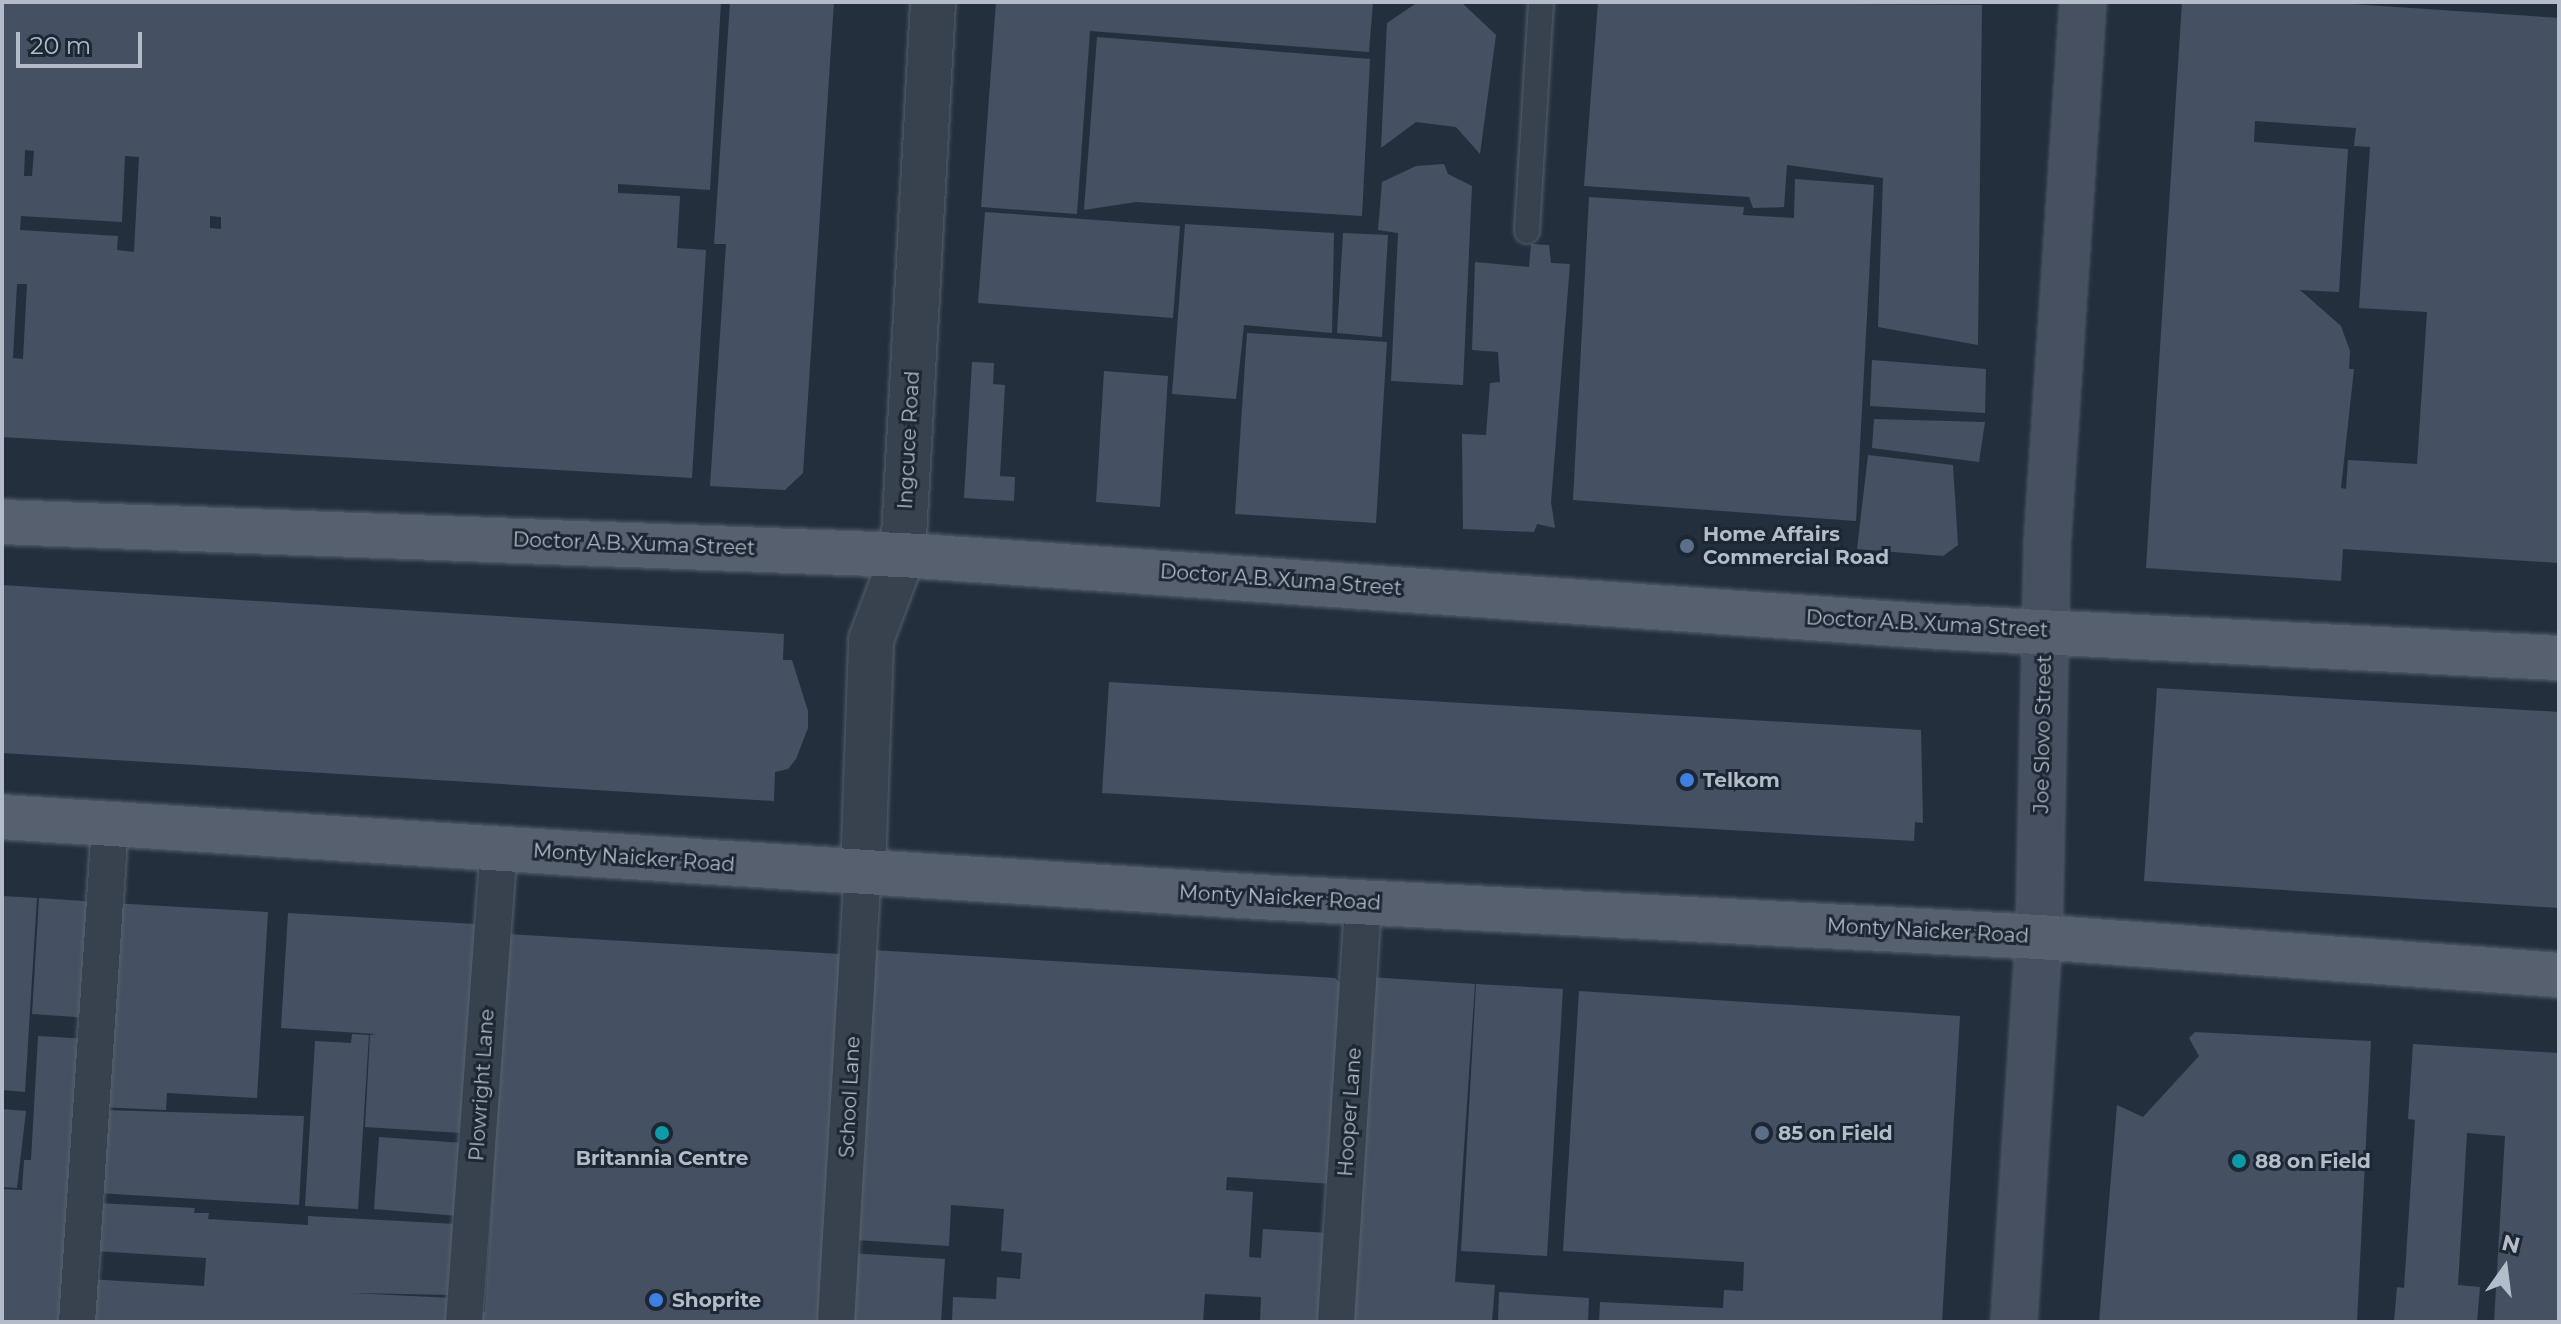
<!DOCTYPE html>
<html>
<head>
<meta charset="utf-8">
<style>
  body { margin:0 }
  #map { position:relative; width:2561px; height:1324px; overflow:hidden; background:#242f3e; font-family:Montserrat,sans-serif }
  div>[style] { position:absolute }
  .building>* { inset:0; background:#455162 }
  .roads { filter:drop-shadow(0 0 2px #565f6c) drop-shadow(0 0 2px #565f6c) }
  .service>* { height:24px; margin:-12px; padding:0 12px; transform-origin:12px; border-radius:12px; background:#38414e }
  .pedestrian>* { height:36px; margin:-18px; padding:0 18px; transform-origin:18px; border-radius:18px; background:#38414e }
  .tertiary>* { height:44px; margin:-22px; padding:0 22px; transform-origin:22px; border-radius:22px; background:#38414e }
  .secondary>* { height:44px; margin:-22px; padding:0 22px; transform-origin:22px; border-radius:22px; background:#465061 }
  .primary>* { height:44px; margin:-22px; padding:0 22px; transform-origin:22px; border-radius:22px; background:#56606e }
  .dots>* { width:22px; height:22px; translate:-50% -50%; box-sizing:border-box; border:4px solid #1d2633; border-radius:50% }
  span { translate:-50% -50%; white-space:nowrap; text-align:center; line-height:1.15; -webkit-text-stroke:6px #1d2633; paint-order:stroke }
  .street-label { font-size:20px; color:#b4bcc9 }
  .poi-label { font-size:20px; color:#b4bcc9; font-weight:700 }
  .left { translate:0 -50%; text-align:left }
  .frame { position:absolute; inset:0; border:4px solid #b4bcc9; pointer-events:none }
  .north { position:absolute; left:2465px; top:1228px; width:80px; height:80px; -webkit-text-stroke:6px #1d2633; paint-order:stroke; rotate:14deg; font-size:22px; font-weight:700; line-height:32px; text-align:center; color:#b4bcc9 }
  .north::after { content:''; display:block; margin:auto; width:28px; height:36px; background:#b4bcc9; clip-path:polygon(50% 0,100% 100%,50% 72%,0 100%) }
  .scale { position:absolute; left:16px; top:32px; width:126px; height:36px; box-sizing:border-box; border:4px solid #b4bcc9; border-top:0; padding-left:10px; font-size:24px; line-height:28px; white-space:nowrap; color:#b4bcc9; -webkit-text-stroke:6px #1d2633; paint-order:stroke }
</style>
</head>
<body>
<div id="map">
  <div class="building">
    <div style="clip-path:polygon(evenodd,2px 2px,721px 2px,710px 190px,618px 184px,618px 193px,680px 196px,677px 248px,706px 250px,692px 478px,2px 437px,2px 2px,25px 150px,34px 151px,32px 176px,24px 176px,25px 150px,2px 2px,125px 156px,139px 157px,134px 252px,117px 250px,118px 236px,20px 230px,21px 216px,122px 222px,125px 156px,2px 2px,210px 216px,221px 217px,221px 229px,210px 228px,210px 216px,2px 2px,17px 284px,27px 284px,23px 359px,13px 358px,17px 284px)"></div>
    <div style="clip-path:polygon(730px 2px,834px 2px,803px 473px,785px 490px,710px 486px,726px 244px,714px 244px)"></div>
    <div style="clip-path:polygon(996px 2px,1373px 2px,1369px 52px,1090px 31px,1077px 214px,981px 207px)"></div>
    <div style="clip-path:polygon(1418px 2px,1461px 2px,1496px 35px,1480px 154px,1456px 127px,1416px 122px,1381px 148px,1387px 23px)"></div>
    <div style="clip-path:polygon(1598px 2px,1982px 5px,1978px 345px,1878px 327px,1883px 178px,1787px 165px,1784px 207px,1753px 208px,1749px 197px,1584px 186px)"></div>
    <div style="clip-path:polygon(evenodd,2182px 2px,2322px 2px,2559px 18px,2559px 563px,2343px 549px,2341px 581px,2146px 568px,2182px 2px,2255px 121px,2356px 128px,2354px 146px,2370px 147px,2359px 308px,2427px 312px,2417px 464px,2348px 460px,2346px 489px,2341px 488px,2354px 369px,2349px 369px,2350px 351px,2341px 326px,2300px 290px,2339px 292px,2348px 149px,2254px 142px,2255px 121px)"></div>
    <div style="clip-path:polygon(1097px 37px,1370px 59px,1362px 216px,1136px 202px,1084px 210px)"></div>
    <div style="clip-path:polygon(1444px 164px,1448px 174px,1472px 186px,1463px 385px,1391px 381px,1398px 233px,1378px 230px,1382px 182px,1416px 166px)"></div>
    <div style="clip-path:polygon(1795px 179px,1874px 185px,1856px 521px,1573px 500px,1589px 197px,1744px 207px,1743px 215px,1794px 218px)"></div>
    <div style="clip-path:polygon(985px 212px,1180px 226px,1173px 318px,978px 303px)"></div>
    <div style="clip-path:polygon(1185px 224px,1334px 233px,1332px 333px,1244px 325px,1236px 399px,1172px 394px)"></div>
    <div style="clip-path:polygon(1343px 233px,1388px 235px,1382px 337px,1337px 333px)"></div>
    <div style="clip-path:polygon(1531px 244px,1549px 245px,1551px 263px,1570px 264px,1551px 502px,1555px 528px,1537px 524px,1534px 532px,1463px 529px,1462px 434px,1486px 435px,1490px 383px,1500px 382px,1498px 352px,1472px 350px,1475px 262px,1529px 267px)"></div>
    <div style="clip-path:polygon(1247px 333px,1387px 342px,1376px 523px,1235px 514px)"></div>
    <div style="clip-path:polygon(1872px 360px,1986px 369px,1985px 413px,1870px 406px)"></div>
    <div style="clip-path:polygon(972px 362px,994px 363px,993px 384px,1005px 385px,1000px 476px,1015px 477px,1014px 501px,964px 498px)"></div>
    <div style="clip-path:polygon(1104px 371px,1168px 376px,1160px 507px,1096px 502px)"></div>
    <div style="clip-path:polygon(1874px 419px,1985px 422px,1979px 462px,1872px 448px)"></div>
    <div style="clip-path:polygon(1868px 455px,1953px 465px,1958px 545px,1943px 556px,1857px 549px)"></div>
    <div style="clip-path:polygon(2px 585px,784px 634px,783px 660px,792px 660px,808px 711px,808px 728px,796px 759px,788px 769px,775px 772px,774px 801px,2px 753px)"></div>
    <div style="clip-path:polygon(1109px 682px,1921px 730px,1923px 823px,1915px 822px,1914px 841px,1102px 793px)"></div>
    <div style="clip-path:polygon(2157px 688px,2559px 712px,2559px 908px,2144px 881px)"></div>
    <div style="clip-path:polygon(2px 896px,37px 898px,25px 1092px,2px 1090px)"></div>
    <div style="clip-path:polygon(39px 898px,98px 902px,91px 1018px,32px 1014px)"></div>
    <div style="clip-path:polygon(111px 903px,268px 912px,257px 1098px,167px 1093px,166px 1110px,99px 1107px)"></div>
    <div style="clip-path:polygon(288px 913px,475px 924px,462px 1133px,365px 1127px,370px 1035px,376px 1034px,281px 1028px)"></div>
    <div style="clip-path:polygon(508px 934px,840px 954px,818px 1322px,477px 1322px,477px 1312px,485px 1312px)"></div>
    <div style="clip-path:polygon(872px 950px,1335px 978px,1344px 987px,1332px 1184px,1227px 1177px,1226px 1190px,1253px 1192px,1249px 1257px,1261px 1258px,1263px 1229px,1329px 1233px,1324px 1322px,1260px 1322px,1261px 1297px,1205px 1294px,1203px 1322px,952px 1322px,953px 1297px,996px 1299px,997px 1277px,1020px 1279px,1022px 1253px,1001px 1251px,1004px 1209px,951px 1205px,949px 1246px,855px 1240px)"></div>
    <div style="clip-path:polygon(1370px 977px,1475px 984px,1455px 1282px,1495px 1285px,1492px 1322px,1348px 1322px)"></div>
    <div style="clip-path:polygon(1476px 984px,1563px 989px,1547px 1256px,1461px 1251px)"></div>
    <div style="clip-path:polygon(1579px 991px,1960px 1016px,1942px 1322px,1599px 1322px,1600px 1302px,1723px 1308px,1724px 1290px,1743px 1291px,1744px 1262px,1563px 1251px)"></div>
    <div style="clip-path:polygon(2195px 1032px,2371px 1041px,2357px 1322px,2099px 1322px,2117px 1105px,2143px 1117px,2199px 1056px,2189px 1038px)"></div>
    <div style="clip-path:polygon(352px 1034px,369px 1035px,358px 1209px,305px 1206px,315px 1041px,351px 1043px)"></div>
    <div style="clip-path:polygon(38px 1036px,89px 1039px,65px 1322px,2px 1322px,2px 1189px,22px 1190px,24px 1160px,31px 1160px)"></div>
    <div style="clip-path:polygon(2413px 1044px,2559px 1053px,2559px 1322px,2494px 1322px,2505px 1136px,2467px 1133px,2458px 1285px,2480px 1287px,2477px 1322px,2394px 1322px,2397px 1287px,2404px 1288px,2415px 1120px,2408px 1119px)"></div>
    <div style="clip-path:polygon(2px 1109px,26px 1111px,17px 1188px,2px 1187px)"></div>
    <div style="clip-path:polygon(102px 1110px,304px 1116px,299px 1205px,97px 1193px)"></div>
    <div style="clip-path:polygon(379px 1137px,463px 1143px,458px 1216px,374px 1209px)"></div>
    <div style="clip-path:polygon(97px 1203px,195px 1208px,194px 1213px,209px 1213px,208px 1219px,308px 1225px,308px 1216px,456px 1224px,452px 1295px,351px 1293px,452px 1298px,450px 1322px,85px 1322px,88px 1279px,204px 1286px,206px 1258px,94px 1251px)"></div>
    <div style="clip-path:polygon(849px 1253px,945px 1259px,941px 1322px,845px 1322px)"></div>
    <div style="clip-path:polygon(1499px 1292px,1589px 1298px,1588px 1322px,1498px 1322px)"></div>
  </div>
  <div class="roads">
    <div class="service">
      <div style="left:1527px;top:231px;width:229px;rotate:-86.5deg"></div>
    </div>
    <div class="pedestrian">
      <div style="left:77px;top:1322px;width:498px;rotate:-86.2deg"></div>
      <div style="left:464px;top:1322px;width:474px;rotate:-85.8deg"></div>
      <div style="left:836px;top:1322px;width:451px;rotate:-86.6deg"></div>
      <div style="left:1336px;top:1322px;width:420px;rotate:-86.3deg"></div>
    </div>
    <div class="tertiary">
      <div style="left:863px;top:872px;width:232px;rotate:-88deg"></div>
      <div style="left:871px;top:640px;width:91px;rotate:-69.4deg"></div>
      <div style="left:903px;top:555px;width:554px;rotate:-86.89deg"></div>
    </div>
    <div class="secondary">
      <div style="left:2014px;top:1322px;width:386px;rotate:-86.3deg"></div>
      <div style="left:2039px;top:937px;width:391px;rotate:-88.8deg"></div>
      <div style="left:2047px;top:546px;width:545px;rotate:-86.21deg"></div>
    </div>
    <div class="primary">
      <div style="left:2px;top:522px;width:902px;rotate:2.1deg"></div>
      <div style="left:903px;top:555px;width:1039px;rotate:3.97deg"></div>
      <div style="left:1940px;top:627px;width:620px;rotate:2.87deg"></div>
      <div style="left:2px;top:817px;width:1259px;rotate:3.64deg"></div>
      <div style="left:1258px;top:897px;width:782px;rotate:2.93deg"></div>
      <div style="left:2039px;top:937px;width:521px;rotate:4.18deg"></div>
    </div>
  </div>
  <div class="dots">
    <div style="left:1687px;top:546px;background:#5c6f8a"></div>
    <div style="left:1687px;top:780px;background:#3f7fe0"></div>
    <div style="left:662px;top:1133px;background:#0f9aa8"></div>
    <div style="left:1762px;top:1133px;background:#5c6f8a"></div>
    <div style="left:2239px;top:1161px;background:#0f9aa8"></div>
    <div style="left:656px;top:1300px;background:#3f7fe0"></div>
  </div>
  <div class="street-label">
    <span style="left:909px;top:440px;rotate:-87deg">Ingcuce Road</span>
    <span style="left:634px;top:544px;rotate:2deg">Doctor A.B. Xuma Street</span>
    <span style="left:1281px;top:580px;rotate:4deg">Doctor A.B. Xuma Street</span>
    <span style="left:1927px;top:624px;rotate:3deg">Doctor A.B. Xuma Street</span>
    <span style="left:2043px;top:734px;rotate:-89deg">Joe Slovo Street</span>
    <span style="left:634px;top:858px;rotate:4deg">Monty Naicker Road</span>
    <span style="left:1280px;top:898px;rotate:3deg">Monty Naicker Road</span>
    <span style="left:1928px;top:931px;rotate:3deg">Monty Naicker Road</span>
    <span style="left:482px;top:1085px;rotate:-86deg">Plowright Lane</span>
    <span style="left:850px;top:1097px;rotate:-87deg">School Lane</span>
    <span style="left:1350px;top:1112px;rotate:-86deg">Hooper Lane</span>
  </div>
  <div class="poi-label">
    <span class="left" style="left:1703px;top:546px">Home Affairs<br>Commercial Road</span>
    <span class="left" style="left:1703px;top:780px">Telkom</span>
    <span class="left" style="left:1778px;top:1133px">85 on Field</span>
    <span style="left:662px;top:1158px">Britannia Centre</span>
    <span class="left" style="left:2255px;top:1161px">88 on Field</span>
    <span class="left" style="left:672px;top:1300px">Shoprite</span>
  </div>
  <div class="frame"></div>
  <div class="north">N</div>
  <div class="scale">20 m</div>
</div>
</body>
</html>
